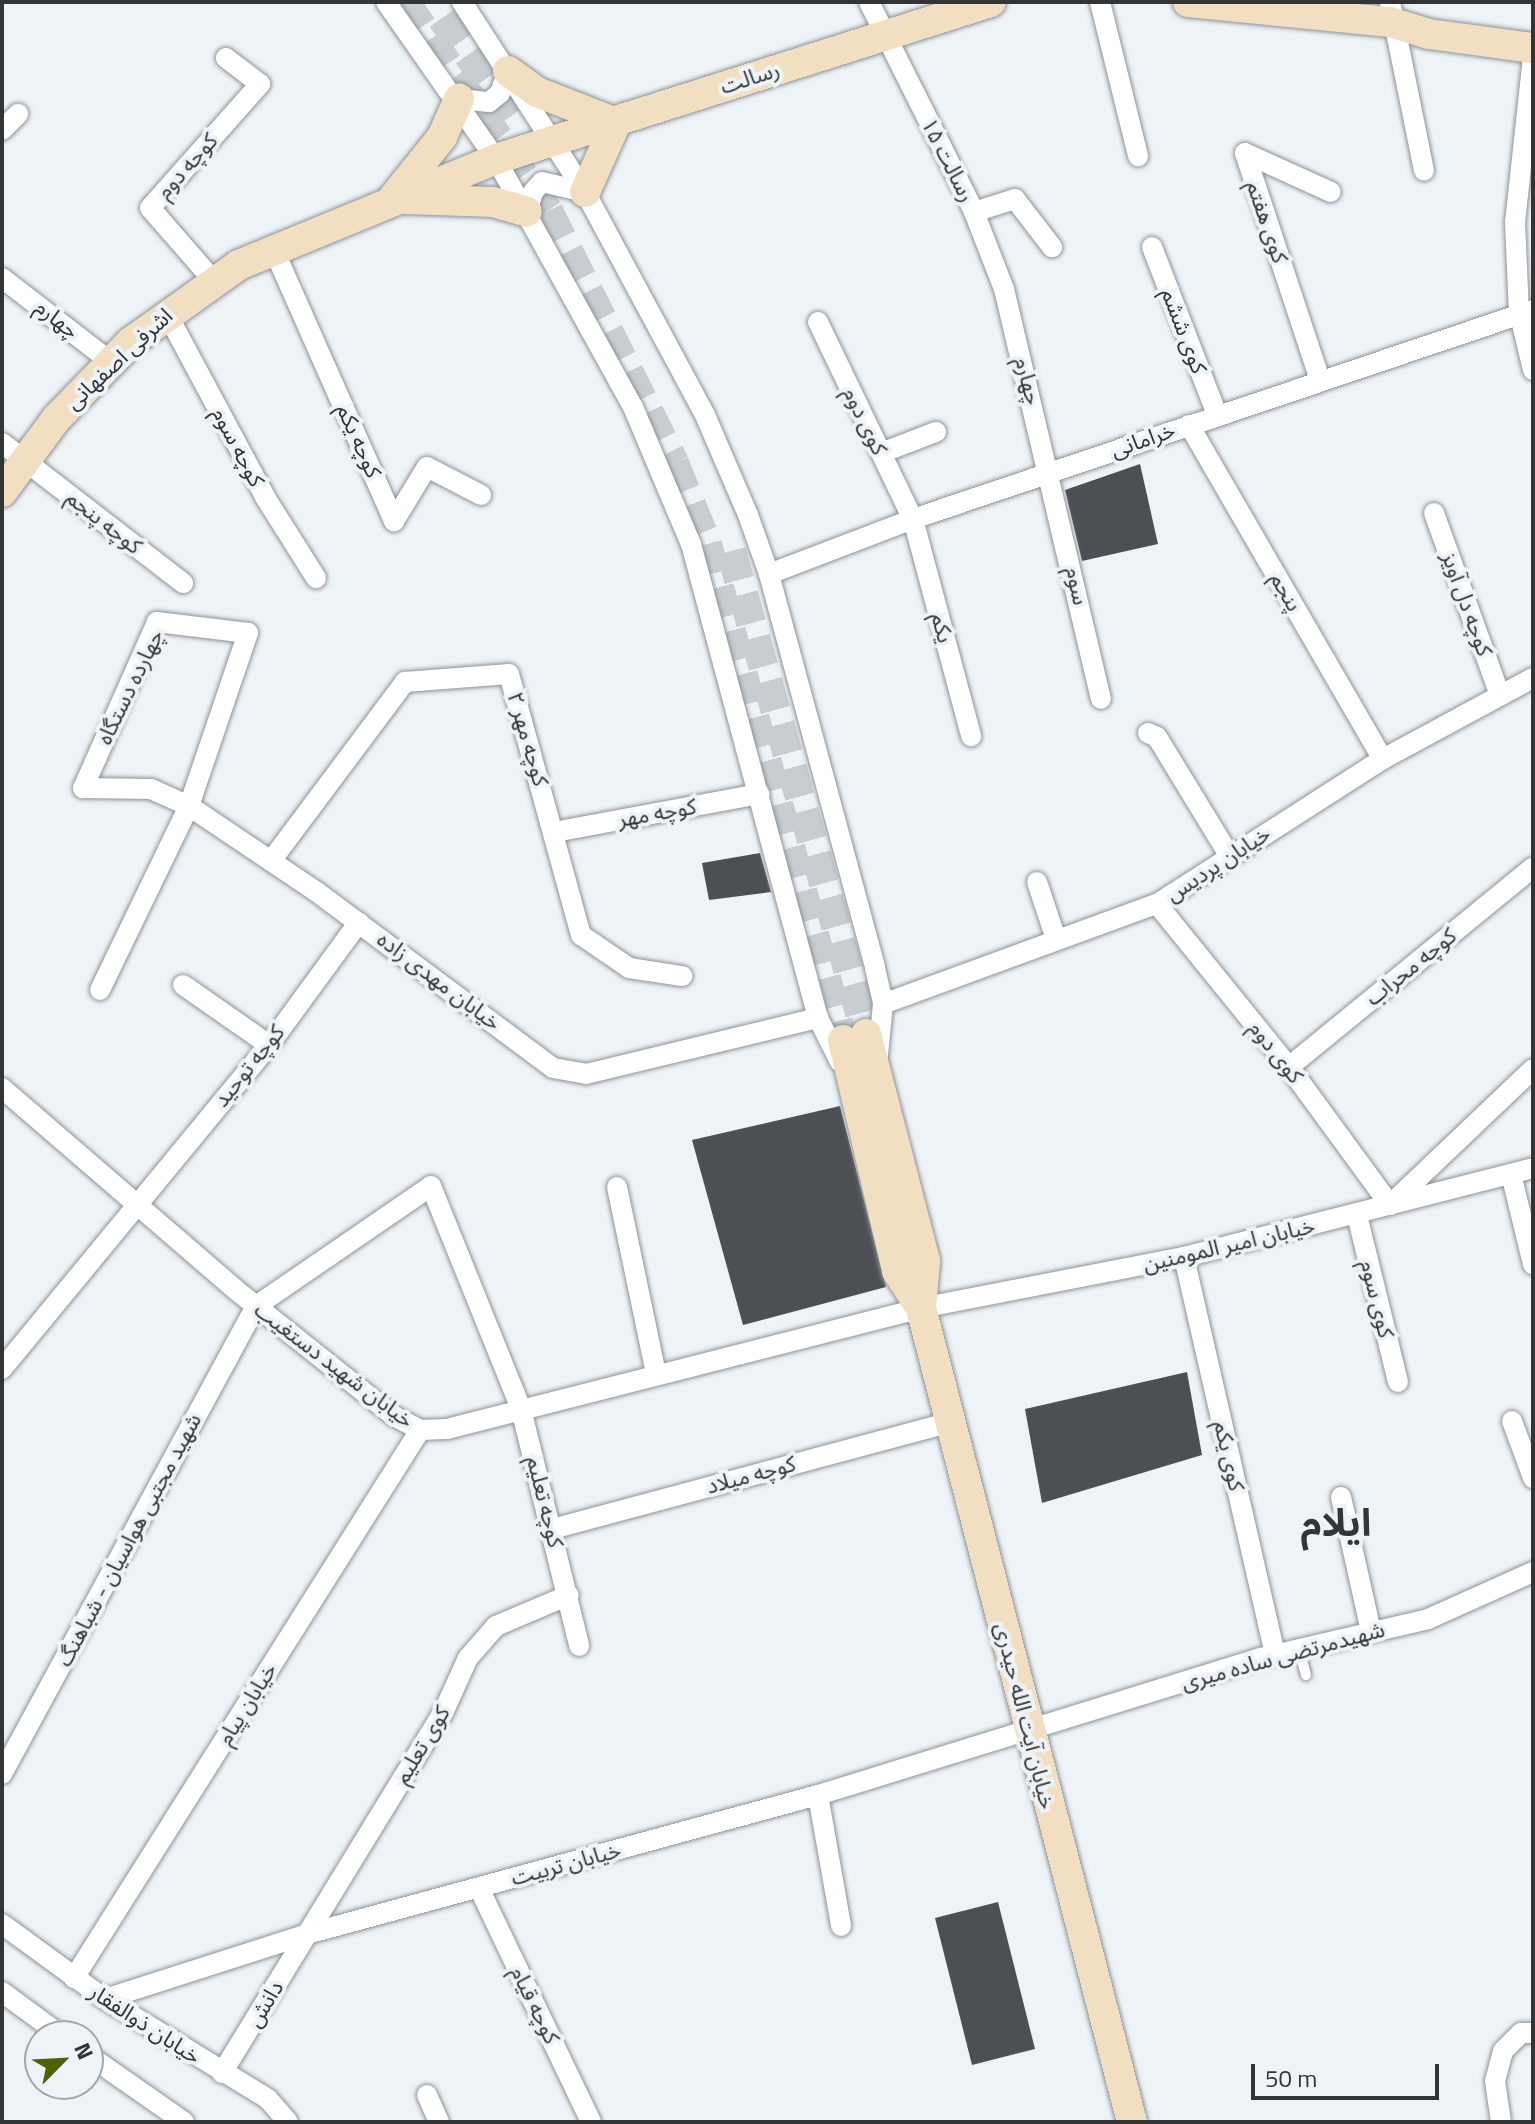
<!DOCTYPE html>
<html>
<head>
<meta charset="utf-8">
<style>
  body { margin:0 }
  #map { position:relative; width:1535px; height:2124px; overflow:hidden; background:#eef3f8; font-family:"Titillium Web","Noto Sans Arabic",sans-serif }
  div>[style] { position:absolute }
  .building>* { inset:0; background:#4c5054 }
  .secondary-tunnel>* { height:30px; margin-top:-15px; transform-origin:0; background:repeating-linear-gradient(90deg,#c8cdd1 0 30px,transparent 0 45px) }
  .roads { filter:drop-shadow(0 0 2px #8d9296) drop-shadow(0 0 2px #8d9296) }
  .service>* { height:10px; margin:-5px; padding:0 5px; transform-origin:5px; border-radius:5px; background:#fff }
  .minor>* { height:20px; margin:-10px; padding:0 10px; transform-origin:10px; border-radius:10px; background:#fff }
  .secondary>* { height:30px; margin:-15px; padding:0 15px; transform-origin:15px; border-radius:15px; background:#f2dfc2 }
  span { translate:-50% -50%; white-space:nowrap; text-align:center; line-height:1.15; -webkit-text-stroke:8px #eef3f8; paint-order:stroke }
  .street-label { font-size:22px; color:#323436 }
  .town-label { font-size:38px; color:#323539; font-weight:700 }
  .frame { position:absolute; inset:0; border:4px solid #323436; pointer-events:none }
  .north { position:absolute; left:24px; top:2020px; width:80px; height:80px; box-sizing:border-box; background:#eef3f8; border:2px solid #a3a7aa; border-radius:50%; rotate:66deg; font-size:22px; font-weight:700; line-height:32px; text-align:center; color:#323436 }
  .north::after { content:''; display:block; margin:auto; width:28px; height:36px; background:#506105; clip-path:polygon(50% 0,100% 100%,50% 72%,0 100%) }
  .scale { position:absolute; left:1251px; top:2064px; width:188px; height:36px; box-sizing:border-box; border:4px solid #323436; border-top:0; padding-left:10px; font-size:24px; line-height:28px; white-space:nowrap; color:#323436; -webkit-text-stroke:6px #eef3f8; paint-order:stroke }
</style>
</head>
<body>
<div id="map">
  <div class="building">
    <div style="clip-path:polygon(1140px 464px,1158px 544px,1082px 561px,1065px 490px)"></div>
    <div style="clip-path:polygon(760px 853px,771px 892px,709px 900px,702px 863px)"></div>
    <div style="clip-path:polygon(840px 1106px,886px 1287px,743px 1325px,692px 1140px)"></div>
    <div style="clip-path:polygon(1187px 1372px,1202px 1455px,1042px 1503px,1025px 1409px)"></div>
    <div style="clip-path:polygon(998px 1902px,1035px 2049px,972px 2065px,935px 1918px)"></div>
  </div>
  <div class="secondary-tunnel">
    <div style="left:405px;top:2px;width:253px;rotate:55.6deg"></div>
    <div style="left:548px;top:211px;width:282px;rotate:63.4deg"></div>
    <div style="left:674px;top:463px;width:87px;rotate:67.8deg"></div>
    <div style="left:707px;top:544px;width:514px;rotate:74.67deg"></div>
    <div style="left:442px;top:18px;width:124px;rotate:54.5deg"></div>
    <div style="left:731px;top:551px;width:502px;rotate:74.38deg"></div>
  </div>
  <div class="roads">
    <div class="service">
      <div style="left:1299px;top:1649px;width:27px;rotate:75deg"></div>
    </div>
    <div class="minor">
      <div style="left:386px;top:2px;width:192px;rotate:55deg"></div>
      <div style="left:496px;top:159px;width:283px;rotate:61.1deg"></div>
      <div style="left:633px;top:407px;width:149px;rotate:67.1deg"></div>
      <div style="left:691px;top:544px;width:491px;rotate:75deg"></div>
      <div style="left:818px;top:1018px;width:49px;rotate:63.4deg"></div>
      <div style="left:462px;top:2px;width:226px;rotate:57.1deg"></div>
      <div style="left:585px;top:192px;width:253px;rotate:61.7deg"></div>
      <div style="left:705px;top:415px;width:109px;rotate:66.7deg"></div>
      <div style="left:748px;top:515px;width:63px;rotate:70.4deg"></div>
      <div style="left:769px;top:574px;width:408px;rotate:74.9deg"></div>
      <div style="left:875px;top:968px;width:37px;rotate:77deg"></div>
      <div style="left:883px;top:1004px;width:51px;rotate:95.6deg"></div>
      <div style="left:869px;top:2px;width:235px;rotate:63.4deg"></div>
      <div style="left:974px;top:212px;width:83px;rotate:68.7deg"></div>
      <div style="left:1004px;top:289px;width:421px;rotate:76.7deg"></div>
      <div style="left:1100px;top:2px;width:159px;rotate:76.1deg"></div>
      <div style="left:1390px;top:2px;width:172px;rotate:78.6deg"></div>
      <div style="left:1533px;top:57px;width:166px;rotate:96.2deg"></div>
      <div style="left:1515px;top:222px;width:90px;rotate:87.5deg"></div>
      <div style="left:1519px;top:312px;width:60px;rotate:76.4deg"></div>
      <div style="left:459px;top:99px;width:30px;rotate:6deg"></div>
      <div style="left:489px;top:102px;width:14px;rotate:-39deg"></div>
      <div style="left:500px;top:93px;width:23px;rotate:-70deg"></div>
      <div style="left:2px;top:130px;width:23px;rotate:-45deg"></div>
      <div style="left:527px;top:212px;width:21px;rotate:-73deg"></div>
      <div style="left:533px;top:192px;width:13px;rotate:-48deg"></div>
      <div style="left:542px;top:182px;width:44px;rotate:13.1deg"></div>
      <div style="left:974px;top:212px;width:43px;rotate:-17.6deg"></div>
      <div style="left:1015px;top:199px;width:61px;rotate:52.4deg"></div>
      <div style="left:1152px;top:247px;width:180px;rotate:68.8deg"></div>
      <div style="left:273px;top:248px;width:299px;rotate:66.1deg"></div>
      <div style="left:394px;top:521px;width:63px;rotate:-58.6deg"></div>
      <div style="left:427px;top:467px;width:61px;rotate:27.4deg"></div>
      <div style="left:2px;top:278px;width:138px;rotate:37.6deg"></div>
      <div style="left:212px;top:279px;width:94px;rotate:-131.1deg"></div>
      <div style="left:150px;top:208px;width:166px;rotate:-48.4deg"></div>
      <div style="left:260px;top:84px;width:43px;rotate:-142.6deg"></div>
      <div style="left:166px;top:312px;width:210px;rotate:61.8deg"></div>
      <div style="left:265px;top:497px;width:96px;rotate:57.8deg"></div>
      <div style="left:818px;top:322px;width:219px;rotate:64.3deg"></div>
      <div style="left:913px;top:519px;width:225px;rotate:75deg"></div>
      <div style="left:1320px;top:380px;width:239px;rotate:-108.3deg"></div>
      <div style="left:1245px;top:153px;width:94px;rotate:24.4deg"></div>
      <div style="left:1189px;top:425px;width:386px;rotate:59.9deg"></div>
      <div style="left:2px;top:443px;width:229px;rotate:37.7deg"></div>
      <div style="left:881px;top:453px;width:59px;rotate:-20.9deg"></div>
      <div style="left:1434px;top:513px;width:194px;rotate:70.1deg"></div>
      <div style="left:769px;top:574px;width:154px;rotate:-20.9deg"></div>
      <div style="left:913px;top:519px;width:654px;rotate:-18.63deg"></div>
      <div style="left:1148px;top:733px;width:10px;rotate:24deg"></div>
      <div style="left:1157px;top:737px;width:138px;rotate:58.6deg"></div>
      <div style="left:554px;top:832px;width:209px;rotate:-10.5deg"></div>
      <div style="left:271px;top:861px;width:224px;rotate:-53.2deg"></div>
      <div style="left:405px;top:682px;width:104px;rotate:-4.4deg"></div>
      <div style="left:509px;top:674px;width:271px;rotate:74.6deg"></div>
      <div style="left:581px;top:935px;width:58px;rotate:34.5deg"></div>
      <div style="left:629px;top:968px;width:54px;rotate:8.6deg"></div>
      <div style="left:1037px;top:882px;width:60px;rotate:71.6deg"></div>
      <div style="left:1157px;top:904px;width:210px;rotate:51deg"></div>
      <div style="left:1289px;top:1067px;width:171px;rotate:53.8deg"></div>
      <div style="left:1390px;top:1205px;width:197px;rotate:-43.6deg"></div>
      <div style="left:183px;top:985px;width:105px;rotate:34.9deg"></div>
      <div style="left:100px;top:990px;width:204px;rotate:-64.2deg"></div>
      <div style="left:189px;top:806px;width:183px;rotate:-71.2deg"></div>
      <div style="left:248px;top:633px;width:92px;rotate:-173.1deg"></div>
      <div style="left:157px;top:622px;width:182px;rotate:114deg"></div>
      <div style="left:83px;top:788px;width:68px;rotate:0.8deg"></div>
      <div style="left:151px;top:789px;width:42px;rotate:24.1deg"></div>
      <div style="left:189px;top:806px;width:154px;rotate:33.9deg"></div>
      <div style="left:317px;top:892px;width:294px;rotate:36.7deg"></div>
      <div style="left:553px;top:1068px;width:34px;rotate:10deg"></div>
      <div style="left:586px;top:1074px;width:239px;rotate:-13.6deg"></div>
      <div style="left:883px;top:1004px;width:292px;rotate:-20.1deg"></div>
      <div style="left:1157px;top:904px;width:269px;rotate:-32.7deg"></div>
      <div style="left:1383px;top:759px;width:170px;rotate:-28.4deg"></div>
      <div style="left:1289px;top:1067px;width:315px;rotate:-39.3deg"></div>
      <div style="left:2px;top:1088px;width:309px;rotate:40.8deg"></div>
      <div style="left:236px;top:1290px;width:202px;rotate:38.6deg"></div>
      <div style="left:394px;top:1416px;width:30px;rotate:28deg"></div>
      <div style="left:420px;top:1430px;width:27px;rotate:-2deg"></div>
      <div style="left:447px;top:1429px;width:489px;rotate:-14.3deg"></div>
      <div style="left:921px;top:1308px;width:268px;rotate:-11deg"></div>
      <div style="left:1184px;top:1257px;width:360px;rotate:-14.3deg"></div>
      <div style="left:1511px;top:1174px;width:93px;rotate:76.3deg"></div>
      <div style="left:617px;top:1187px;width:191px;rotate:78.2deg"></div>
      <div style="left:1357px;top:1215px;width:172px;rotate:76.2deg"></div>
      <div style="left:1184px;top:1257px;width:407px;rotate:77.1deg"></div>
      <div style="left:2px;top:1369px;width:420px;rotate:-50.5deg"></div>
      <div style="left:269px;top:1045px;width:152px;rotate:-53.8deg"></div>
      <div style="left:1512px;top:1421px;width:61px;rotate:69.8deg"></div>
      <div style="left:1341px;top:1497px;width:137px;rotate:77.4deg"></div>
      <div style="left:552px;top:1529px;width:412px;rotate:-15deg"></div>
      <div style="left:2px;top:1774px;width:532px;rotate:-61.51deg"></div>
      <div style="left:256px;top:1306px;width:212px;rotate:-34.4deg"></div>
      <div style="left:431px;top:1186px;width:240px;rotate:68deg"></div>
      <div style="left:521px;top:1409px;width:244px;rotate:76.2deg"></div>
      <div style="left:818px;top:1795px;width:133px;rotate:80deg"></div>
      <div style="left:479px;top:1888px;width:259px;rotate:64.4deg"></div>
      <div style="left:2px;top:1924px;width:127px;rotate:36.1deg"></div>
      <div style="left:105px;top:1999px;width:191px;rotate:31.5deg"></div>
      <div style="left:268px;top:2099px;width:30px;rotate:49deg"></div>
      <div style="left:74px;top:1978px;width:648px;rotate:-57.73deg"></div>
      <div style="left:2px;top:1992px;width:74px;rotate:36.3deg"></div>
      <div style="left:105px;top:1999px;width:212px;rotate:-17.8deg"></div>
      <div style="left:307px;top:1934px;width:530px;rotate:-15.22deg"></div>
      <div style="left:818px;top:1795px;width:464px;rotate:-17.2deg"></div>
      <div style="left:1261px;top:1658px;width:171px;rotate:-13.1deg"></div>
      <div style="left:1428px;top:1619px;width:115px;rotate:-24.1deg"></div>
      <div style="left:88px;top:2055px;width:117px;rotate:34.9deg"></div>
      <div style="left:222px;top:2073px;width:422px;rotate:-58.5deg"></div>
      <div style="left:443px;top:1713px;width:60px;rotate:-65.6deg"></div>
      <div style="left:468px;top:1658px;width:43px;rotate:-48.8deg"></div>
      <div style="left:496px;top:1626px;width:79px;rotate:-23deg"></div>
      <div style="left:427px;top:2095px;width:30px;rotate:66deg"></div>
      <div style="left:1501px;top:2122px;width:41px;rotate:-98.3deg"></div>
      <div style="left:1495px;top:2081px;width:31px;rotate:-75deg"></div>
      <div style="left:1503px;top:2051px;width:25px;rotate:-45deg"></div>
      <div style="left:1521px;top:2033px;width:12px"></div>
    </div>
    <div class="secondary">
      <div style="left:1188px;top:2px;width:203px;rotate:5.7deg"></div>
      <div style="left:1390px;top:22px;width:41px;rotate:17.1deg"></div>
      <div style="left:1429px;top:34px;width:105px;rotate:7.7deg"></div>
      <div style="left:508px;top:71px;width:36px;rotate:36deg"></div>
      <div style="left:537px;top:92px;width:85px;rotate:21.4deg"></div>
      <div style="left:585px;top:192px;width:76px;rotate:-65.8deg"></div>
      <div style="left:394px;top:197px;width:77px;rotate:-51.3deg"></div>
      <div style="left:442px;top:137px;width:42px;rotate:-65.9deg"></div>
      <div style="left:407px;top:199px;width:86px;rotate:2deg"></div>
      <div style="left:493px;top:202px;width:35px;rotate:16deg"></div>
      <div style="left:2px;top:492px;width:92px;rotate:-53.4deg"></div>
      <div style="left:57px;top:418px;width:106px;rotate:-45.8deg"></div>
      <div style="left:131px;top:342px;width:133px;rotate:-35.5deg"></div>
      <div style="left:239px;top:265px;width:278px;rotate:-22.4deg"></div>
      <div style="left:496px;top:159px;width:519px;rotate:-17.6deg"></div>
      <div style="left:866px;top:1034px;width:235px;rotate:75.4deg"></div>
      <div style="left:925px;top:1261px;width:47px;rotate:94.9deg"></div>
      <div style="left:843px;top:1040px;width:237px;rotate:76.8deg"></div>
      <div style="left:897px;top:1271px;width:44px;rotate:57deg"></div>
      <div style="left:921px;top:1308px;width:841px;rotate:75.47deg"></div>
    </div>
  </div>
  <div class="street-label">
    <span style="left:750px;top:78px;rotate:-18deg">رسالت</span>
    <span style="left:948px;top:160px;rotate:63deg">رسالت ۱۵</span>
    <span style="left:187px;top:166px;rotate:-48deg">کوچه دوم</span>
    <span style="left:1267px;top:222px;rotate:71deg">کوی هفتم</span>
    <span style="left:57px;top:319px;rotate:38deg">چهارم</span>
    <span style="left:1184px;top:331px;rotate:69deg">کوی ششم</span>
    <span style="left:119px;top:359px;rotate:-43deg">اشرفی اصفهانی</span>
    <span style="left:1028px;top:381px;rotate:75deg">چهارم</span>
    <span style="left:865px;top:421px;rotate:64deg">کوی دوم</span>
    <span style="left:1143px;top:440px;rotate:-19deg">خرامانی</span>
    <span style="left:359px;top:441px;rotate:66deg">کوچه یکم</span>
    <span style="left:238px;top:447px;rotate:62deg">کوچه سوم</span>
    <span style="left:104px;top:522px;rotate:38deg">کوچه پنجم</span>
    <span style="left:1077px;top:586px;rotate:78deg">سوم</span>
    <span style="left:1286px;top:592px;rotate:60deg">پنجم</span>
    <span style="left:1467px;top:604px;rotate:70deg">کوچه دل آویز</span>
    <span style="left:942px;top:628px;rotate:75deg">یکم</span>
    <span style="left:130px;top:687px;rotate:-64deg">چهارده دستگاه</span>
    <span style="left:528px;top:739px;rotate:74deg">کوچه مهر ۲</span>
    <span style="left:657px;top:813px;rotate:-10deg">کوچه مهر</span>
    <span style="left:1218px;top:864px;rotate:-33deg">خیابان پردیس</span>
    <span style="left:1411px;top:967px;rotate:-39deg">کوچه محراب</span>
    <span style="left:439px;top:981px;rotate:37deg">خیابان مهدی زاده</span>
    <span style="left:1276px;top:1052px;rotate:52deg">کوی دوم</span>
    <span style="left:249px;top:1066px;rotate:-51deg">کوچه توحید</span>
    <span style="left:1229px;top:1245px;rotate:-13deg">خیابان امیر المومنین</span>
    <span style="left:1377px;top:1299px;rotate:76deg">کوی سوم</span>
    <span style="left:334px;top:1365px;rotate:37deg">خیابان شهید دستغیب</span>
    <span style="left:1229px;top:1456px;rotate:77deg">کوی یکم</span>
    <span style="left:751px;top:1475px;rotate:-15deg">کوچه میلاد</span>
    <span style="left:545px;top:1502px;rotate:76deg">کوچه تعلیم</span>
    <span style="left:129px;top:1540px;rotate:-62deg">شهید مجتبی هواسیان - شباهنگ</span>
    <span style="left:1283px;top:1656px;rotate:-15deg">شهیدمرتضی ساده میری</span>
    <span style="left:247px;top:1704px;rotate:-58deg">خیابان پیام</span>
    <span style="left:1025px;top:1716px;rotate:76deg">خیابان آیت الله حیدری</span>
    <span style="left:422px;top:1745px;rotate:-59deg">کوی تعلیم</span>
    <span style="left:566px;top:1864px;rotate:-15deg">خیابان تربیت</span>
    <span style="left:265px;top:2004px;rotate:-59deg">دانش</span>
    <span style="left:535px;top:2005px;rotate:64deg">کوچه قیام</span>
    <span style="left:145px;top:2024px;rotate:33deg">خیابان ذوالفقار</span>
  </div>
  <div class="town-label">
    <span style="left:1336px;top:1523px">ایلام</span>
  </div>
  <div class="frame"></div>
  <div class="north">N</div>
  <div class="scale">50 m</div>
</div>
</body>
</html>
